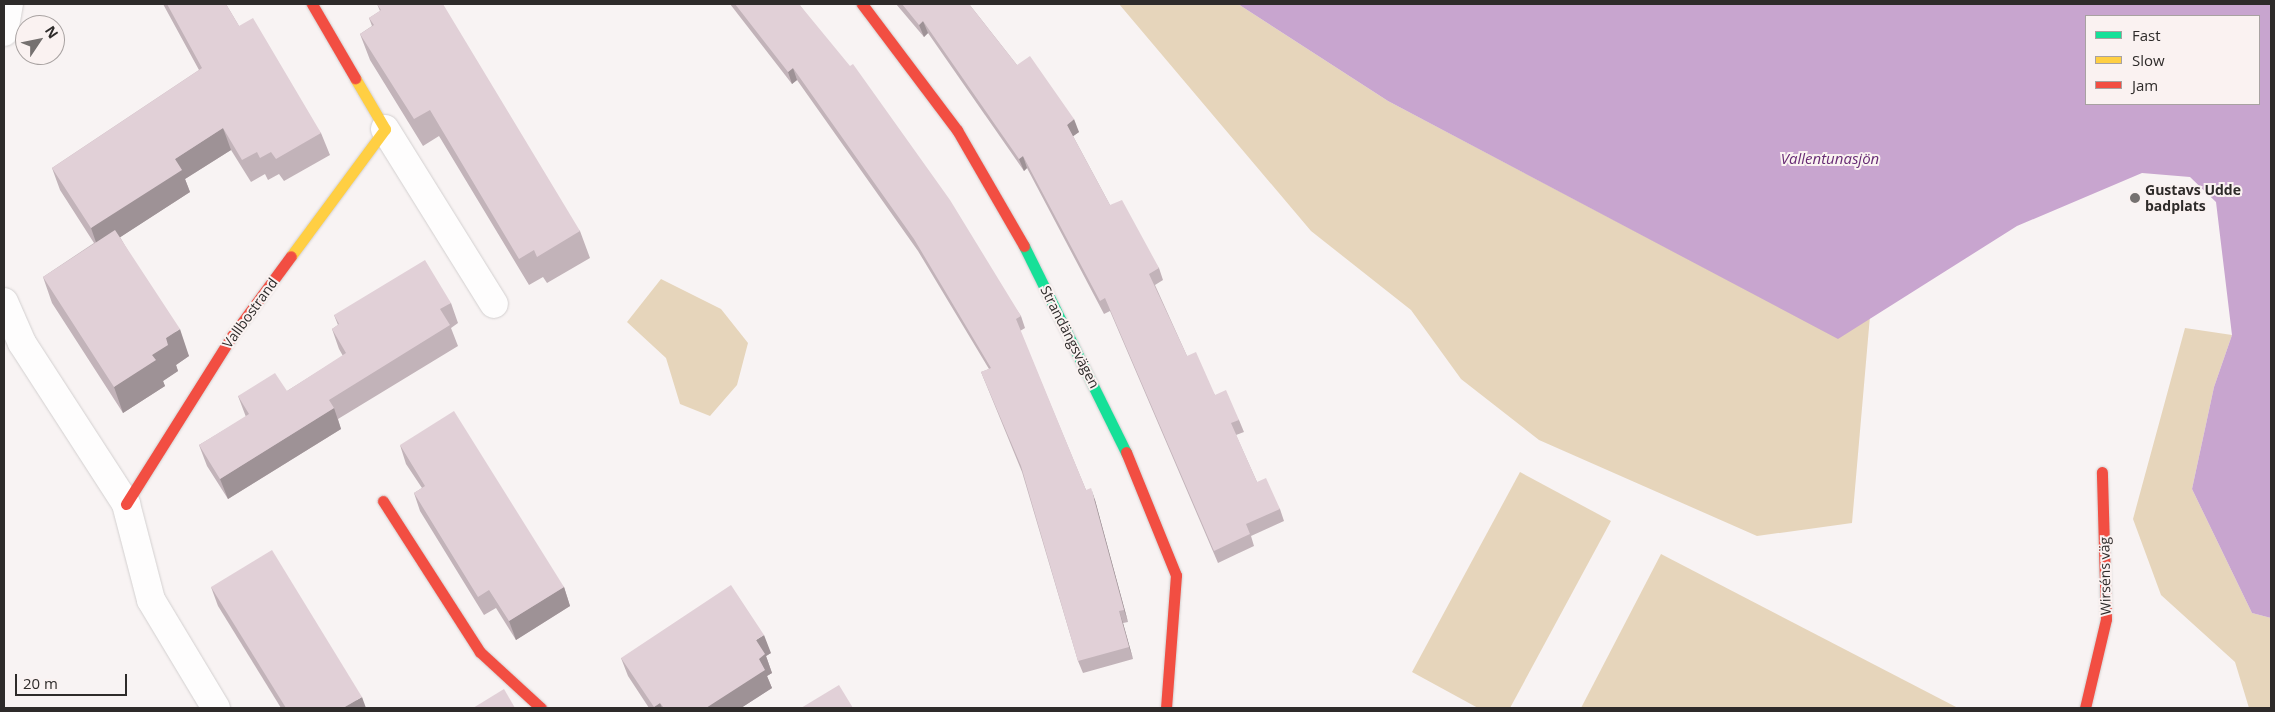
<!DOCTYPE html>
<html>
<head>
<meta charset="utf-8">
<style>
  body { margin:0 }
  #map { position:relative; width:2275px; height:712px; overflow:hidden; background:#f8f3f3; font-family:"Open Sans",sans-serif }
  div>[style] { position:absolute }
  .green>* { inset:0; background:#e6d5bb }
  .water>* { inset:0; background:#c8a5cf }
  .roads { filter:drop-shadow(0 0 1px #d3d0d0) drop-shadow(0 0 1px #d3d0d0) }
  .street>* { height:28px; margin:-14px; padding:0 14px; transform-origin:14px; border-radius:14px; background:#fefdfd }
  .fast>* { height:11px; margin:-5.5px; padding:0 5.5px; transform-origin:5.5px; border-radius:5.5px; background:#16e098 }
  .slow>* { height:11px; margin:-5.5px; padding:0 5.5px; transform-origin:5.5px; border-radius:5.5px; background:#ffcf43 }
  .jam>* { height:11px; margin:-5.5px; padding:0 5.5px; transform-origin:5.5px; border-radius:5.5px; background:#f24e42 }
  .wall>* { inset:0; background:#c2b3b9 }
  .shaded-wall>* { inset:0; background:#9e9296 }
  .building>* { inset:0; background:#e1d0d7 }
  .dots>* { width:14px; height:14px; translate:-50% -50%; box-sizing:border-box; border:2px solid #faf2f1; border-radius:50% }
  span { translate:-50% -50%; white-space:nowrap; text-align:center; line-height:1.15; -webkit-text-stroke:4px #faf2f1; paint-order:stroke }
  .poi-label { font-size:14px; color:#2e2b2a; font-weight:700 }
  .left { translate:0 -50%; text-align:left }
  .street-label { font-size:14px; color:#2e2b2a }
  .water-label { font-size:15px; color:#682c75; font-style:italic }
  .frame { position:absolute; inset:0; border:5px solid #2e2b2a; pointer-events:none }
  .legend { position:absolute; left:2085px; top:15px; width:175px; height:90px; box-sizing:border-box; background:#faf2f1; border:1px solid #a8a2a1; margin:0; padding:6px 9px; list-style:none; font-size:15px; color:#2e2b2a }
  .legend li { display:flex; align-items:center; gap:10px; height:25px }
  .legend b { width:25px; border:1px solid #a8a2a1 }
  .north { position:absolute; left:15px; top:15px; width:50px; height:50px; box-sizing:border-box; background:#faf2f1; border:1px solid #a8a2a1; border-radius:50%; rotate:56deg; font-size:14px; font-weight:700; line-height:20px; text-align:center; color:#2e2b2a }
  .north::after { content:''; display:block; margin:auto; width:18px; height:22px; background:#757170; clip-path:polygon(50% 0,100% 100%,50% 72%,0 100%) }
  .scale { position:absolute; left:15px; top:674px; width:112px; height:22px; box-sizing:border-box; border:2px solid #2e2b2a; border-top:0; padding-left:6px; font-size:15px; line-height:18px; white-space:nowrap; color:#2e2b2a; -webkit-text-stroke:4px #faf2f1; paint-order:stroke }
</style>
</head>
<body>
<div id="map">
  <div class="green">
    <div style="clip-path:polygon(1119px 4px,1238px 4px,1388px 101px,1838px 338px,1870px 316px,1852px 523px,1757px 536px,1539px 440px,1461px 379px,1411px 310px,1311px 231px)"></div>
    <div style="clip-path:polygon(661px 279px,721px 309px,748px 343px,737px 385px,710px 416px,680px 404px,666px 358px,627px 322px)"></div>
    <div style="clip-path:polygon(2185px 328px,2232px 335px,2214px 387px,2192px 489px,2252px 613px,2271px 618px,2271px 708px,2249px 708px,2235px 662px,2161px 595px,2133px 519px)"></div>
    <div style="clip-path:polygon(1520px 472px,1611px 521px,1510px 708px,1478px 708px,1412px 672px)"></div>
    <div style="clip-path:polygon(1661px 554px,1958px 708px,1581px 708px)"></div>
  </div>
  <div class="water">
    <div style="clip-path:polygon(evenodd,1238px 4px,2271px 4px,2271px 618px,2252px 613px,2192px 489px,2214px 387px,2232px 335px,2216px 202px,2190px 177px,2142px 173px,2017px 226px,1838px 339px,1388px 101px,1238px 4px,2086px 16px,2259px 16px,2259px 104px,2086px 104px,2086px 16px)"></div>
  </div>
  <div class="roads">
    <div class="street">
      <div style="left:4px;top:32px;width:28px;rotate:-80deg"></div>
      <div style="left:385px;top:129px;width:206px;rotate:58.1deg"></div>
      <div style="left:4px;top:302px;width:45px;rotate:66.3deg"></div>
      <div style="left:22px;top:343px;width:192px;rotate:57.1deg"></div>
      <div style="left:126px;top:504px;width:99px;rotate:75.4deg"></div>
      <div style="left:151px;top:600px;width:126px;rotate:59deg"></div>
    </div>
    <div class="fast">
      <div style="left:1024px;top:246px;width:230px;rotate:63.7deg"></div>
    </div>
    <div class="slow">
      <div style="left:291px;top:256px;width:158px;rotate:-53.5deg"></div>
      <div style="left:385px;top:129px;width:59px;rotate:-120.5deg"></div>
    </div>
    <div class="jam">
      <div style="left:312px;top:4px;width:86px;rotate:59.8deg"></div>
      <div style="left:862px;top:4px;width:158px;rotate:53deg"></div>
      <div style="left:957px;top:130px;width:134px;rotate:60deg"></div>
      <div style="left:1126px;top:452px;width:133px;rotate:67.9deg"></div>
      <div style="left:1176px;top:575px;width:133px;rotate:94.3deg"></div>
      <div style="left:383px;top:501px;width:179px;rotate:57.3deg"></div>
      <div style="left:480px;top:652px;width:83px;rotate:42.6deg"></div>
      <div style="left:126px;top:504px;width:199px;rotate:-57.8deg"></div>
      <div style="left:232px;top:336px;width:99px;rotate:-53.6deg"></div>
      <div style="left:2085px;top:708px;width:91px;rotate:-76.7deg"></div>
      <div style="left:2106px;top:619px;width:147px;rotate:-91.6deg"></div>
    </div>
  </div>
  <div class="wall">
    <div style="clip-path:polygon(163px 4px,226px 4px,239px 26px,321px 133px,330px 155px,284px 181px,279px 174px,268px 180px,265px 174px,251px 182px,231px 150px,185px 179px,190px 192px,120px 237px,189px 356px,176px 365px,178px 371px,163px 381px,165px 386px,123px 413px,52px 303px,43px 277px,94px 243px,60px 190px,52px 168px,199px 70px)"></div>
    <div style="clip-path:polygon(377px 4px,580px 231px,590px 258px,547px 283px,543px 277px,529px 285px,439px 136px,423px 146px,370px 60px,360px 34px,372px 26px,369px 18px,380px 11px)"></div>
    <div style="clip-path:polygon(730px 4px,799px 4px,1021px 316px,1025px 328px,1020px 331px,1086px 490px,1095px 500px,1128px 622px,1123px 623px,1133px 659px,1083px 673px,1078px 661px,1022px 472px,981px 372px,989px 369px,918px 251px,797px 80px,792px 84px)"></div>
    <div style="clip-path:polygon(896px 4px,969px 4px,1017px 65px,1079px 132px,1073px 136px,1110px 205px,1159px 268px,1163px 280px,1155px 285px,1187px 356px,1215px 395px,1239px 420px,1244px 432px,1236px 435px,1257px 482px,1280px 509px,1284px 521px,1251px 536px,1254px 546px,1218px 563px,1110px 311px,1104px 314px,1027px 168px,1024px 171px,928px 33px,924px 37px)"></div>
    <div style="clip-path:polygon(451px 303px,458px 323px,451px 328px,458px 346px,338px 419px,341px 429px,228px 499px,207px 466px,199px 445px,246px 417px,238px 396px,287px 391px,343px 356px,339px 349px,332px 329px,338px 325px,334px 315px)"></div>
    <div style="clip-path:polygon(400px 445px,564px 587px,570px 606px,516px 640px,496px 608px,484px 615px,420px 511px,414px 493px,422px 488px,406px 464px)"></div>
    <div style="clip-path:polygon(211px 587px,366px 708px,281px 708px,218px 606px)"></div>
    <div style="clip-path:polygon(771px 653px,766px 656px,772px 673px,767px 676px,772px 688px,741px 708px,649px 708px,628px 676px,621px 658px)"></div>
  </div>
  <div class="shaded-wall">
    <div style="clip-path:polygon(923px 21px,928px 33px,924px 37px,919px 25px)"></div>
    <div style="clip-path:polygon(793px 68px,797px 80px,792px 84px,788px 72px)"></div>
    <div style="clip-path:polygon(1074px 119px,1079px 132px,1072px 137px,1067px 125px)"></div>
    <div style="clip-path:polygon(223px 128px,231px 150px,185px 179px,190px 192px,99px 251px,91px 228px,175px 159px)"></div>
    <div style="clip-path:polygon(1023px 156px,1027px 168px,1024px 171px,1019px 159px)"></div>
    <div style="clip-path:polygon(180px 329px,189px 356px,176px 365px,178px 371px,163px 381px,165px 386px,123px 413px,114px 387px,152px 355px,166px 338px)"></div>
    <div style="clip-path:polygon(334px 408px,341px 429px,228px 499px,220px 479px)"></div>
    <div style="clip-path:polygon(1091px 488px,1095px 500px,1128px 622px,1124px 610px)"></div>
    <div style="clip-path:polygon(564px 587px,570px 606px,516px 640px,509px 621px)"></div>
    <div style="clip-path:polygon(1119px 611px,1123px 623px,1133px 659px,1129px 647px)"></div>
    <div style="clip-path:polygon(764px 635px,771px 653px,766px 656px,772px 673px,767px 676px,772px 688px,741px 708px,706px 708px,759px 659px,756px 640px)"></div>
    <div style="clip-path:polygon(362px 697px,366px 708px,343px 708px)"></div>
    <div style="clip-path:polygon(660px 703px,662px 708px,655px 708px,654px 707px)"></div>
  </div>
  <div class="building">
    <div style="clip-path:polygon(167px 4px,226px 4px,239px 26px,253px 18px,321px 133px,276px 159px,271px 152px,260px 158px,257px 152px,242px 160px,223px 128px,175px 159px,182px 170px,91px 228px,52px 168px,202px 68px)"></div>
    <div style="clip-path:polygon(377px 4px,443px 4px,580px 231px,537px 257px,534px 250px,519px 259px,430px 110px,414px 119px,360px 34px,374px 25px,369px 18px,381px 10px)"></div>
    <div style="clip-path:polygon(735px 4px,799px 4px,850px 66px,853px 64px,950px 200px,1021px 316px,1016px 319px,1086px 490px,1091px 488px,1124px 610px,1119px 611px,1129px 647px,1078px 661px,1021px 466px,981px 372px,991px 368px,914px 239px,793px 68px,788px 72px)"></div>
    <div style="clip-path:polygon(902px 4px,969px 4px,1017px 65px,1030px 56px,1074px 119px,1067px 125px,1110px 205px,1122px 200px,1159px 268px,1149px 274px,1187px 356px,1196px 352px,1215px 395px,1226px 390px,1239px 420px,1231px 423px,1257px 482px,1266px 478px,1280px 509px,1246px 524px,1250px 534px,1214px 551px,1105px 298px,1100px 301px,1023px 156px,1019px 159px,923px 21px,919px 25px)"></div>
    <div style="clip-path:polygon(115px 230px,180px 329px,166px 338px,168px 345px,152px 355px,156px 360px,114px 387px,43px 277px)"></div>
    <div style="clip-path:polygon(425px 260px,451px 303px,440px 309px,450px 325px,329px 400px,334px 408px,220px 479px,199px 445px,249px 414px,238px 396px,275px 373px,287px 391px,346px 353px,332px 329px,339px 324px,334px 315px)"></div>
    <div style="clip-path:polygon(454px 411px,564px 587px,509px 621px,489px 590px,478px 597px,414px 493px,425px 486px,400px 445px)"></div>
    <div style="clip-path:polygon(272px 550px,362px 697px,343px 708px,286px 708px,211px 587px)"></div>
    <div style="clip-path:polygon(731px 585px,764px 635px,756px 640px,765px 654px,759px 659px,765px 670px,706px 708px,664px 708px,660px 703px,654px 707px,621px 658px)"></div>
    <div style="clip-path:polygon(839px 685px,853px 708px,801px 708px)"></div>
    <div style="clip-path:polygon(504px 689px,515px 708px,473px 708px)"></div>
  </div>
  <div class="dots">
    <div style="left:2135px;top:198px;background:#757170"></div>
  </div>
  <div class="poi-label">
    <span class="left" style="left:2145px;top:198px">Gustavs Udde<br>badplats</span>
  </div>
  <div class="street-label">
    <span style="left:250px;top:313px;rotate:-54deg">Vallbostrand</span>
    <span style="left:1070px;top:337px;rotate:63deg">Strandängsvägen</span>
    <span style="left:2105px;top:576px;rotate:-91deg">Wirséns väg</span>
  </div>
  <div class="water-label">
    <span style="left:1830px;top:159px">Vallentunasjön</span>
  </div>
  <div class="frame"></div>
  <ul class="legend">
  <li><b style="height:6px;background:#16e098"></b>Fast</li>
  <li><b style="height:6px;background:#ffcf43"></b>Slow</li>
  <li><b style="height:6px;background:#f24e42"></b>Jam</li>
  </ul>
  <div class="north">N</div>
  <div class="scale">20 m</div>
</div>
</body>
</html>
